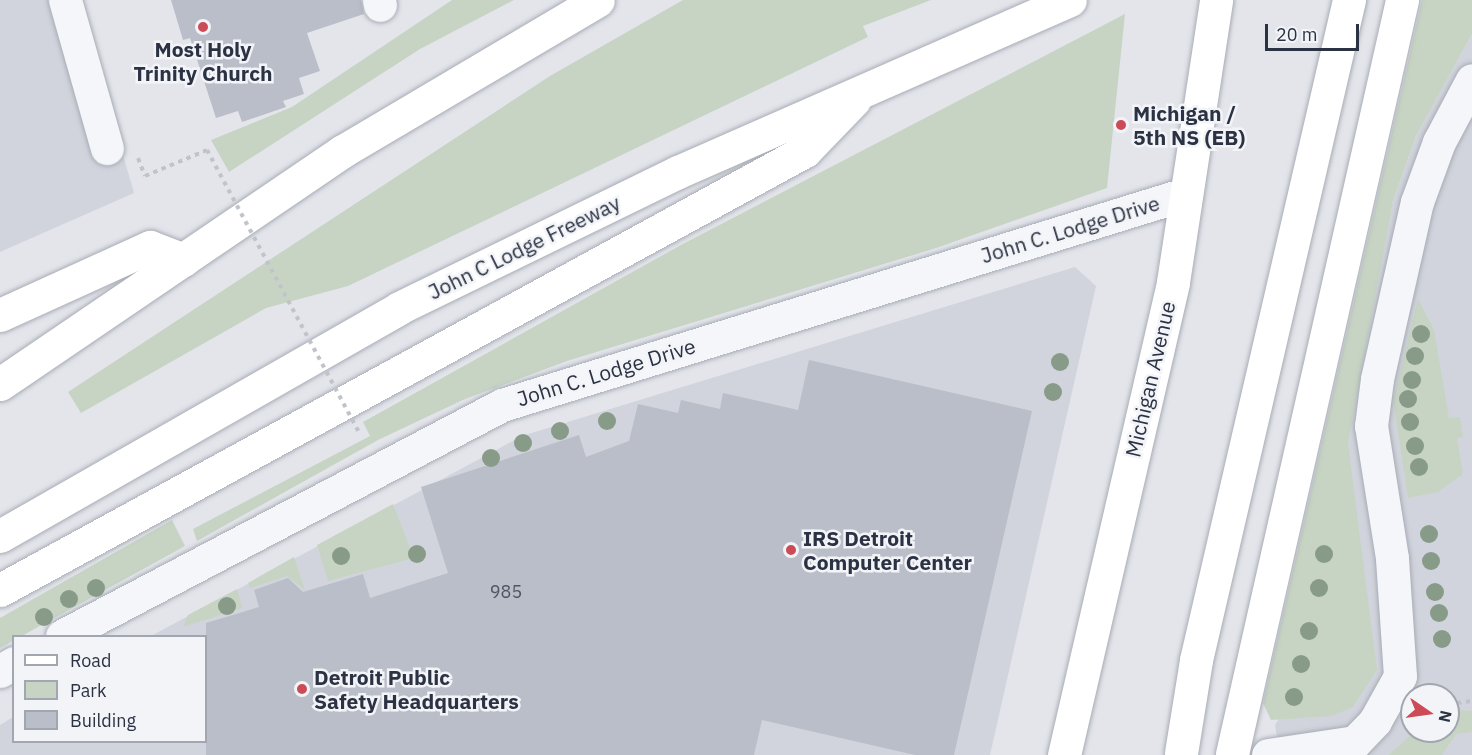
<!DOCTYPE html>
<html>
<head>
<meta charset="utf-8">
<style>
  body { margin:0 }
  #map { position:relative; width:1472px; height:755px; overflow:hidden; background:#e3e5eb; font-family:"IBM Plex Sans",sans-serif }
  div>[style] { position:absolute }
  .built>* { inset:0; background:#d1d4dc }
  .green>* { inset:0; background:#c7d4c4 }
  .building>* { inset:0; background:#babec8 }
  .path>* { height:4px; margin-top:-2px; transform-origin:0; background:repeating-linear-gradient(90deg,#c0c3ca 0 4.5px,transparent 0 9px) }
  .roads { filter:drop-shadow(0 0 2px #a8acb5) drop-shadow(0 0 2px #a8acb5) }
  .minor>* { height:33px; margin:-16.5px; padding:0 16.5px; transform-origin:16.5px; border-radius:16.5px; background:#f5f6f9 }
  .major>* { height:33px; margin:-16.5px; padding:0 16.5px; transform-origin:16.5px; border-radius:16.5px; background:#fff }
  .highway>* { height:33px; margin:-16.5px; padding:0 16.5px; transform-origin:16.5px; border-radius:16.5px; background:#fff }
  .path-bridge>* { height:4px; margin-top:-2px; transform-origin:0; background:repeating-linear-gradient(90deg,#c0c3ca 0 4.5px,transparent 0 9px) }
  .trees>* { width:18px; height:18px; margin:-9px; border-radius:50%; background:#889b89 }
  .dots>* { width:16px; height:16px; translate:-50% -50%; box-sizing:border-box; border:3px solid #f2f4f8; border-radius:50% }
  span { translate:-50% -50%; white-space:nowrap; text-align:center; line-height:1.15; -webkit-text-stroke:5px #f2f4f8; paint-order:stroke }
  .number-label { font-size:18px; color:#4f5564 }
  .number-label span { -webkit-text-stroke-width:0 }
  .poi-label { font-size:21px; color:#2b3243; font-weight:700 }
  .left { translate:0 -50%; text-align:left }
  .street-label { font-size:21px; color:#2b3243 }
  .legend { position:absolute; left:12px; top:635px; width:195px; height:108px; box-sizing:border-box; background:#f2f4f8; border:2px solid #a2a6b0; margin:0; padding:8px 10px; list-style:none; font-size:18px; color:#2b3243 }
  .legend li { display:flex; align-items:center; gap:12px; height:30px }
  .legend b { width:30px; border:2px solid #a2a6b0 }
  .north { position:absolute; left:1400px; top:683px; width:60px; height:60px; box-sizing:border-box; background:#f2f4f8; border:2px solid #a2a6b0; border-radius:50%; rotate:103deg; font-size:16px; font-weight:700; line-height:24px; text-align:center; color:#2b3243 }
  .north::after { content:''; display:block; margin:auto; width:21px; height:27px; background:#cc4b56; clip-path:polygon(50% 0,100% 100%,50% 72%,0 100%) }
  .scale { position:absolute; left:1265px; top:24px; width:94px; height:27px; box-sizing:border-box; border:3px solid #2b3243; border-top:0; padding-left:8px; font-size:18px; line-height:21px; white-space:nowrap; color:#2b3243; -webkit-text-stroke:4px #f2f4f8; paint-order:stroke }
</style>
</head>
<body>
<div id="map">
  <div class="built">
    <div style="clip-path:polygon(0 0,78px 0,134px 193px,0 252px)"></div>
    <div style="clip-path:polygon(evenodd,1472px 34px,1472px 755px,1280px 755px,1275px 725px,1354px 598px,1343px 427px,1393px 201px,1416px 136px,1472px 34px,1412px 695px,1448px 695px,1448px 731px,1412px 731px,1412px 695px)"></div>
    <div style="clip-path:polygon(1075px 267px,1096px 286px,990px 755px,0 755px,0 725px,13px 717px,14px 742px,206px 742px,206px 636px,151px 636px,522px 436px)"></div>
  </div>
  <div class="green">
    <div style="clip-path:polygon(452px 0,514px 0,420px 49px,229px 172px,211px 140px,292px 107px)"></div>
    <div style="clip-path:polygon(683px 0,931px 0,863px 26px,868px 37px,348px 286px,266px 308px,81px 413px,68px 392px,550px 76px)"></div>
    <div style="clip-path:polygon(1422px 0,1472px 0,1472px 34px,1416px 136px,1393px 201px,1348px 443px,1377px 670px,1353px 707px,1332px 716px,1271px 720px,1263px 703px)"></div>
    <div style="clip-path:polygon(1125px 14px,1107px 188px,936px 248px,567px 361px,465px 399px,378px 440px,197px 541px,193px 529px,370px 436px,363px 422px,681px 245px)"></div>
    <div style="clip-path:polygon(1418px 299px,1434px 330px,1449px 418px,1460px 417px,1463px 437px,1457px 438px,1463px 474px,1438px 492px,1408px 498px,1393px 400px)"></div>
    <div style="clip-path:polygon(393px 504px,414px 558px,328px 581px,317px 545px)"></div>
    <div style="clip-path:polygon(172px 520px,185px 546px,0 648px,0 618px)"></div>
    <div style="clip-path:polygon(294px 557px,305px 590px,287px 576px,250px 588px,248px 583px)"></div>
    <div style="clip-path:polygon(237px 589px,242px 608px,183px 627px,188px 615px)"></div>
    <div style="clip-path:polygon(1448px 709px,1472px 711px,1472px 732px,1456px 734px,1442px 755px,1389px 755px,1415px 731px,1448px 731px)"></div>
  </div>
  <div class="building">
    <div style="clip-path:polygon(171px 0,361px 0,364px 14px,307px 33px,320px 71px,299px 78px,304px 94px,283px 101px,286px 107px,242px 122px,238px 111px,216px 118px,190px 38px,183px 40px)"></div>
    <div style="clip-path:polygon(809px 360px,1032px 411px,954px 755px,915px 755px,762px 720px,754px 755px,206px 755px,206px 623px,259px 607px,254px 590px,288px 578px,303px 592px,363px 574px,370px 598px,448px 573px,421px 487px,579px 435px,586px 457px,629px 441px,638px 404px,678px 413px,681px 400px,720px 409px,723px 393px,798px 410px)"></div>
  </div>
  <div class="path">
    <div style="left:138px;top:158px;width:19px;rotate:69deg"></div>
    <div style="left:145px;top:176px;width:67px;rotate:-22.8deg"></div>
    <div style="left:1448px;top:704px;width:24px;rotate:-7deg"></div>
  </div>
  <div class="roads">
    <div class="minor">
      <div style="left:65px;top:0;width:154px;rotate:74.2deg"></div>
      <div style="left:379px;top:0;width:5px;rotate:79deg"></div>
      <div style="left:62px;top:636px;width:497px;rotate:-27.7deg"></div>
      <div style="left:502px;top:405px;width:715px;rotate:-17.17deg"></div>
      <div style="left:0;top:671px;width:16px;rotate:-30deg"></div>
      <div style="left:1268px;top:755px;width:88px;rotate:-8.5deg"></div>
      <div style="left:1355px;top:742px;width:29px;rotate:-46deg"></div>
      <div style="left:1375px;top:721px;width:51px;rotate:-60.9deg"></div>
      <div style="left:1400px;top:676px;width:118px;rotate:-93.9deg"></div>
      <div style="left:1392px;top:558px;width:134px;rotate:-99deg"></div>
      <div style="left:1371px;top:426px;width:47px;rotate:-82.7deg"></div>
      <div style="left:1377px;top:379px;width:181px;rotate:-77.3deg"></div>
      <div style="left:1417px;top:202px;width:64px;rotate:-69.9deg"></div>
      <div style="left:1439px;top:142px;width:70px;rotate:-62deg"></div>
    </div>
    <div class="major">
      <div style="left:1064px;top:755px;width:485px;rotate:-77deg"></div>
      <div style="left:1173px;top:282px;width:285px;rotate:-81.3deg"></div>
    </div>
    <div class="highway">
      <div style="left:0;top:315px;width:165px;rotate:-24.4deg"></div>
      <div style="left:150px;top:247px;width:36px;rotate:21deg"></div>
      <div style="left:0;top:384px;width:415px;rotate:-34.2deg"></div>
      <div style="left:343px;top:151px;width:296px;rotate:-30.6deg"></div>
      <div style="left:0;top:536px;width:460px;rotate:-29.7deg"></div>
      <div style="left:399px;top:308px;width:310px;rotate:-26deg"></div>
      <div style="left:678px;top:172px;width:428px;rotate:-23.7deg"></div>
      <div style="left:0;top:590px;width:917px;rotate:-28.61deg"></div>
      <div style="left:805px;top:151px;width:71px;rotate:-46.1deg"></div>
      <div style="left:1181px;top:753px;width:94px;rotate:-80.8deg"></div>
      <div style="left:1196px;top:660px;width:678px;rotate:-76.95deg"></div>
      <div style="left:1232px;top:754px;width:773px;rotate:-77.29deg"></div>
    </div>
  </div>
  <div class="path-bridge">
    <div style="left:207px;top:150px;width:320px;rotate:61.7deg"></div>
  </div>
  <div class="trees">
    <div style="left:1421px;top:334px"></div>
    <div style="left:1415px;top:356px"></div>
    <div style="left:1060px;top:362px"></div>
    <div style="left:1412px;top:380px"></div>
    <div style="left:1053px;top:392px"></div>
    <div style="left:1408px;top:399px"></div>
    <div style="left:607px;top:421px"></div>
    <div style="left:1410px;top:422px"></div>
    <div style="left:560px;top:431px"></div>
    <div style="left:523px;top:443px"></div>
    <div style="left:1415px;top:446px"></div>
    <div style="left:491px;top:458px"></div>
    <div style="left:1419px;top:467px"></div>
    <div style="left:1429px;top:534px"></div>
    <div style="left:417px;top:554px"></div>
    <div style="left:1324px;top:554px"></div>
    <div style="left:341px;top:556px"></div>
    <div style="left:1431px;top:561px"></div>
    <div style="left:96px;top:588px"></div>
    <div style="left:1319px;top:588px"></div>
    <div style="left:1435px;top:592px"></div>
    <div style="left:69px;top:599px"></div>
    <div style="left:227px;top:606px"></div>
    <div style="left:1439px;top:613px"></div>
    <div style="left:44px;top:617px"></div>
    <div style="left:1309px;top:631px"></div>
    <div style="left:1442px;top:639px"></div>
    <div style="left:1301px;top:664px"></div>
    <div style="left:1294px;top:697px"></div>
  </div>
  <div class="dots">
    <div style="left:203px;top:27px;background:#cc4b56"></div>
    <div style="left:1121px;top:125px;background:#cc4b56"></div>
    <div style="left:791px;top:550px;background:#cc4b56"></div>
    <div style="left:302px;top:689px;background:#cc4b56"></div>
  </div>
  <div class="number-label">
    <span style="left:506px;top:592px">985</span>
  </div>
  <div class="poi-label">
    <span style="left:203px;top:61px">Most Holy<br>Trinity Church</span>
    <span class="left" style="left:1133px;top:125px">Michigan /<br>5th NS (EB)</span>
    <span class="left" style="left:803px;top:550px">IRS Detroit<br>Computer Center</span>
    <span class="left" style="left:314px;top:689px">Detroit Public<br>Safety Headquarters</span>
  </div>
  <div class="street-label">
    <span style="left:1070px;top:229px;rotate:-17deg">John C. Lodge Drive</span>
    <span style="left:524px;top:247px;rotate:-26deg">John C Lodge Freeway</span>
    <span style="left:606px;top:372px;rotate:-17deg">John C. Lodge Drive</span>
    <span style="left:1150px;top:379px;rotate:-77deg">Michigan Avenue</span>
  </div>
  <ul class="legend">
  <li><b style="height:8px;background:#fff"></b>Road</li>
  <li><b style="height:16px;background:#c7d4c4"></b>Park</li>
  <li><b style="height:16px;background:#babec8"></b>Building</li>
  </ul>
  <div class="north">N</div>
  <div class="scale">20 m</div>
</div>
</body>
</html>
